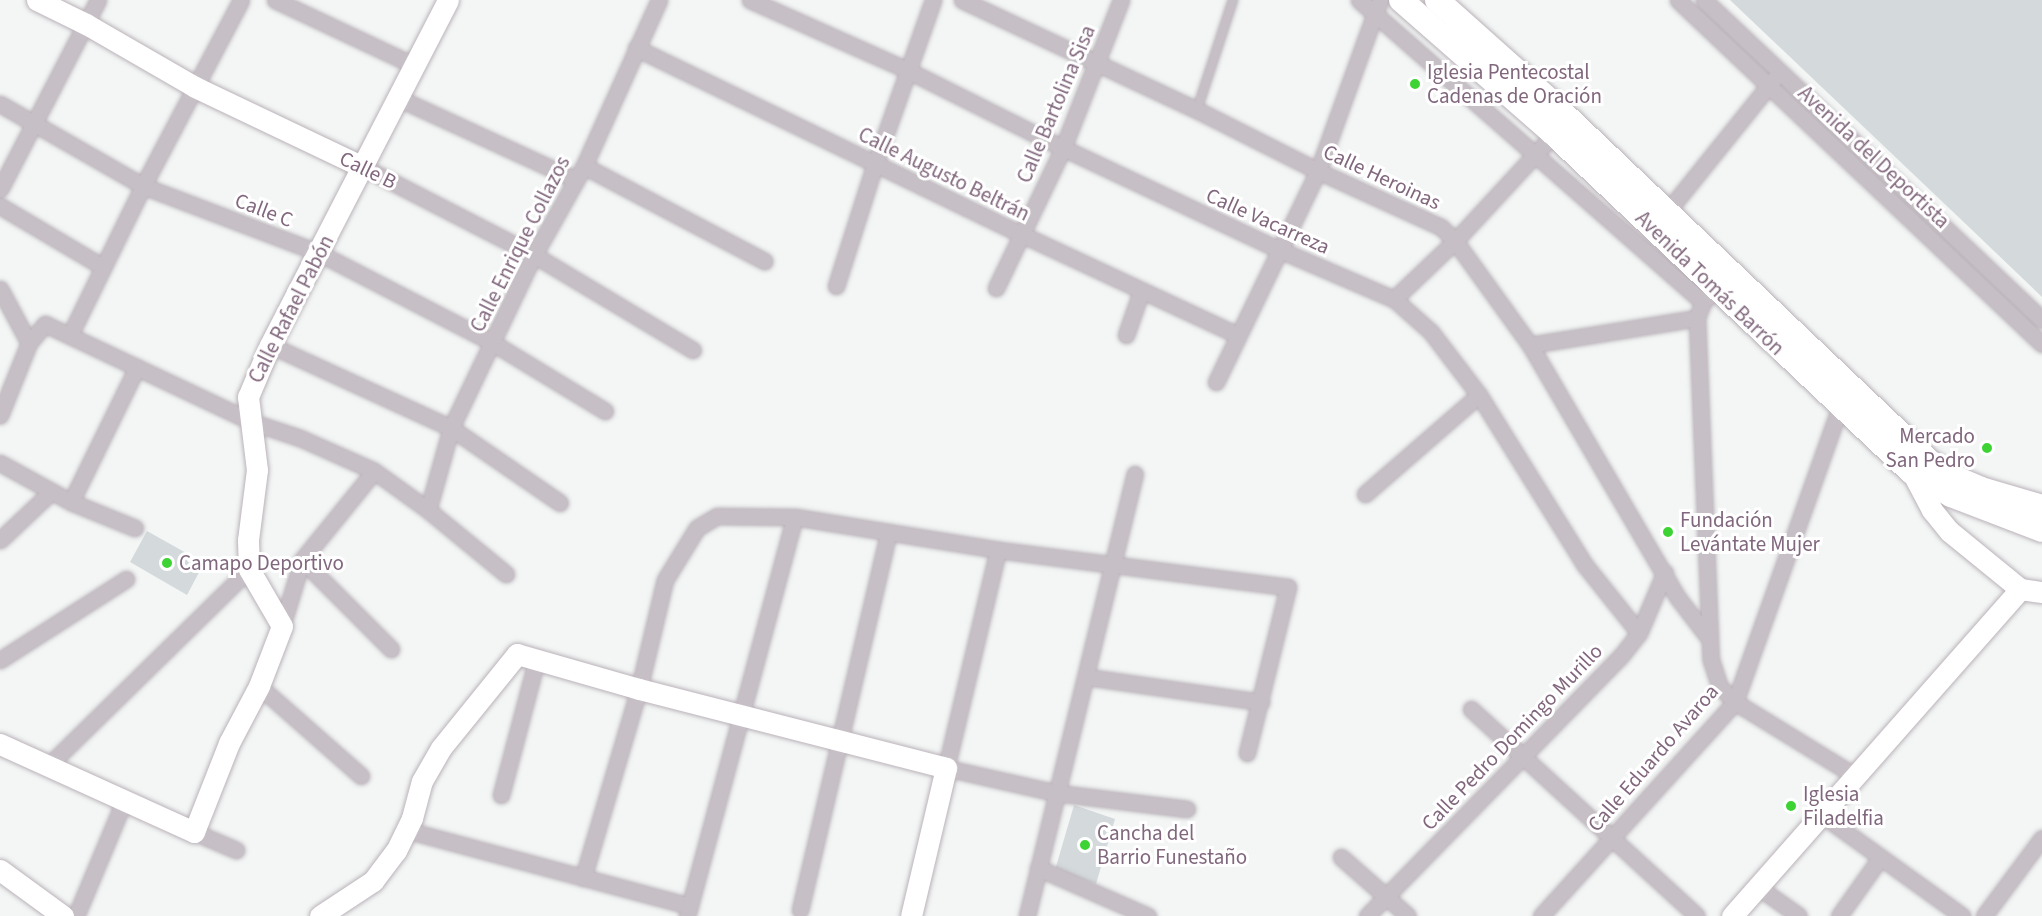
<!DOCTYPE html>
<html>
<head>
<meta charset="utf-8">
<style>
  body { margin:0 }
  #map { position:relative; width:2042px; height:916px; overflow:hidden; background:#f3f6f5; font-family:"Source Sans 3",sans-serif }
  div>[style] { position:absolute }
  .green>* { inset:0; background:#d4dadc }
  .roads { filter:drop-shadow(0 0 2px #bab2b9) drop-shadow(0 0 2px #bab2b9) }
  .lane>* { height:8px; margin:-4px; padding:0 4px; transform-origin:4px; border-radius:4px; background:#c6bfc5 }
  .street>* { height:15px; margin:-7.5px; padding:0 7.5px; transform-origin:7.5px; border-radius:7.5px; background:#c6bfc5 }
  .secondary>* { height:21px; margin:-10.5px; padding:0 10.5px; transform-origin:10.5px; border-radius:10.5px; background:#fff }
  .primary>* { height:24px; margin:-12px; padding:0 12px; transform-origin:12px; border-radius:12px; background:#fff }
  .dots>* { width:16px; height:16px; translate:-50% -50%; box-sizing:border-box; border:3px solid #fff; border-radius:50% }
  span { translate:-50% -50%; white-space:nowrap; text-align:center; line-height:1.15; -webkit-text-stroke:6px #fff; paint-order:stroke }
  .poi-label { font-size:21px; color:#81677d }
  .left { translate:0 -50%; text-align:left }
  .right { translate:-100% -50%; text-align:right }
  .street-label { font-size:21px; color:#81677d }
</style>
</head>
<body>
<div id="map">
  <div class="green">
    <div style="clip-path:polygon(1730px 0,2042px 0,2042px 297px,1971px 229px)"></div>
    <div style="clip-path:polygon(147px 531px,204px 563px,187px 595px,130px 562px)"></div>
    <div style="clip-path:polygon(1074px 805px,1115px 819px,1096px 884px,1055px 870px)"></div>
  </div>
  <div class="roads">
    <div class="lane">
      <div style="left:1197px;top:110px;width:116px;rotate:-71.9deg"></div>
    </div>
    <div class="street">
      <div style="left:275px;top:0;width:153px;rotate:25.2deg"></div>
      <div style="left:750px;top:0;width:172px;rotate:24deg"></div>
      <div style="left:907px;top:70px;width:174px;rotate:26.6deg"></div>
      <div style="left:1063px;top:148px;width:240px;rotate:25.2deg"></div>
      <div style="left:1280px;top:250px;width:124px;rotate:23.3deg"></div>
      <div style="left:1394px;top:299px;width:50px;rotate:41.7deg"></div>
      <div style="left:1431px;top:332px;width:79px;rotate:52.7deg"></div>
      <div style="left:1479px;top:395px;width:199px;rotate:58.1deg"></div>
      <div style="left:1584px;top:564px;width:88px;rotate:51.4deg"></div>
      <div style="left:962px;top:0;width:259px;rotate:25.1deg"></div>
      <div style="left:1197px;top:110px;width:136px;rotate:26.8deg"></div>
      <div style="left:1318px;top:171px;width:135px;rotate:24.5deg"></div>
      <div style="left:1441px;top:227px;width:20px;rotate:45deg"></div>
      <div style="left:1455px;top:241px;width:128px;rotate:54.2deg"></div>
      <div style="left:1530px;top:345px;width:293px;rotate:59.7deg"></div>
      <div style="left:1678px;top:598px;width:49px;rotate:52.4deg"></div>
      <div style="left:1359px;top:0;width:458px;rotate:41.3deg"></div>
      <div style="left:1678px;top:0;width:501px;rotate:43.38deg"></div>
      <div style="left:1704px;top:0;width:465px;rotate:43.4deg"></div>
      <div style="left:636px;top:48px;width:430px;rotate:25.8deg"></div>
      <div style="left:1023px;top:235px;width:236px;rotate:25deg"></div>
      <div style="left:398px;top:98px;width:196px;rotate:24.7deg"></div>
      <div style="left:0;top:104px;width:165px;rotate:29.8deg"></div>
      <div style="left:143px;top:186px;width:188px;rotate:20.8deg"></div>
      <div style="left:319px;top:253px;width:196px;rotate:27.3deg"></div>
      <div style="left:493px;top:343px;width:131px;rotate:31.3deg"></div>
      <div style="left:584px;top:166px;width:204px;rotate:27.8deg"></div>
      <div style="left:363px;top:167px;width:192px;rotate:27.2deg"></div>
      <div style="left:534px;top:255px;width:185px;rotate:30.9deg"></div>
      <div style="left:0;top:189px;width:213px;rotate:-62.6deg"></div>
      <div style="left:0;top:206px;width:120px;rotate:30.6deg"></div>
      <div style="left:1663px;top:217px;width:177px;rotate:-51.2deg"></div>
      <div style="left:836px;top:286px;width:128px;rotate:-72.3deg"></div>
      <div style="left:875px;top:164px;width:174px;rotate:-70.5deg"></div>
      <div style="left:996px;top:288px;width:155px;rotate:-64.4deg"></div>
      <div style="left:1063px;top:148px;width:159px;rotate:-68.6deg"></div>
      <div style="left:1717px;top:288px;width:20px;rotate:135deg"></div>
      <div style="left:1703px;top:302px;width:17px;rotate:111deg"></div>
      <div style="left:1697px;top:318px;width:342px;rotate:87.7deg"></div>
      <div style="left:1711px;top:660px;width:28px;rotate:72deg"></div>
      <div style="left:1720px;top:687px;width:21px;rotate:45deg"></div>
      <div style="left:1735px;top:702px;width:143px;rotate:31.6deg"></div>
      <div style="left:0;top:289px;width:61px;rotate:61.8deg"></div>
      <div style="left:29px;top:343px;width:78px;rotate:111.9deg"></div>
      <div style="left:1394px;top:299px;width:84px;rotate:-43.6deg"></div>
      <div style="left:1455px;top:241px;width:146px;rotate:-47.2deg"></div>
      <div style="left:70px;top:335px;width:166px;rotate:-63.9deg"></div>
      <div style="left:143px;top:186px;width:210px;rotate:-62.2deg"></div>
      <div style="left:1126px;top:335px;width:46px;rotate:-70.8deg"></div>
      <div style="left:29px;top:343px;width:25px;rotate:-50deg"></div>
      <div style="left:45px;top:324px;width:229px;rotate:25.3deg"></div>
      <div style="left:252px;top:422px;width:51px;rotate:18.4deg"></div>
      <div style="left:300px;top:438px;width:81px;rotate:24deg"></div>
      <div style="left:270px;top:345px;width:199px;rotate:24.6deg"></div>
      <div style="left:451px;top:428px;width:132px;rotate:34.5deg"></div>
      <div style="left:1530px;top:345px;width:169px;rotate:-9.2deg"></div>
      <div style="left:1216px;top:382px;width:234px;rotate:-64.2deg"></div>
      <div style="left:1318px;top:171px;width:182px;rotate:-70.1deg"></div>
      <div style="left:0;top:463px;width:81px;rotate:28.8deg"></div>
      <div style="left:71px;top:502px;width:69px;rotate:22.1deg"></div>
      <div style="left:1365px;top:494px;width:151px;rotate:-41deg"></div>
      <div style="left:71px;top:502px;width:150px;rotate:-63.9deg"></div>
      <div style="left:428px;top:510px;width:85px;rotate:-74.3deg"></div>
      <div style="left:451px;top:428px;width:192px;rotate:-64.4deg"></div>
      <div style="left:534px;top:255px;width:102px;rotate:-60.7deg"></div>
      <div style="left:584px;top:166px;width:182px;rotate:-65.7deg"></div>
      <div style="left:0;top:540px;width:71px;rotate:-43.3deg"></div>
      <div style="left:998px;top:550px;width:224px;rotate:103.4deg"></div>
      <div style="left:946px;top:768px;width:114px;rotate:12.7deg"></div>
      <div style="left:1057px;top:793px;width:131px;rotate:7deg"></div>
      <div style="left:302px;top:560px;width:126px;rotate:45deg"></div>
      <div style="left:282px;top:626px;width:69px;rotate:-73.1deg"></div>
      <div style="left:302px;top:560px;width:114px;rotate:-51deg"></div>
      <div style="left:374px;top:471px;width:67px;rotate:35.8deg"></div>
      <div style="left:428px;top:510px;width:101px;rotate:39.4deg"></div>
      <div style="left:0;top:660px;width:150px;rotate:-32.7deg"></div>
      <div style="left:1087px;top:677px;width:176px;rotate:8.2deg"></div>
      <div style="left:259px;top:686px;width:136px;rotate:41.4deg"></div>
      <div style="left:1471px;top:709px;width:306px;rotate:42.5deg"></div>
      <div style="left:47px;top:767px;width:283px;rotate:-44.4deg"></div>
      <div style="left:501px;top:795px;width:141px;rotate:-75.2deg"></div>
      <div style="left:1822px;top:815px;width:173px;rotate:35.8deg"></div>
      <div style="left:406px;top:830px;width:294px;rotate:15deg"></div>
      <div style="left:194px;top:832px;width:46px;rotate:23.2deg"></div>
      <div style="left:1341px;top:857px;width:89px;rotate:41.4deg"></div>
      <div style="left:1038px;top:868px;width:120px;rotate:23.6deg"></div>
      <div style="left:583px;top:878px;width:197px;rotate:-73.5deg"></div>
      <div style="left:639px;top:689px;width:112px;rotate:-76.6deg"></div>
      <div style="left:665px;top:580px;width:61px;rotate:-58.4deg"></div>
      <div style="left:697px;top:528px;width:23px;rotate:-31deg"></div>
      <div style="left:717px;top:516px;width:78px;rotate:0.7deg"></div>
      <div style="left:795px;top:517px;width:206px;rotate:9.2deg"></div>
      <div style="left:998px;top:550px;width:292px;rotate:7.3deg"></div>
      <div style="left:1288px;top:587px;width:171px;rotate:103.9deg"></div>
      <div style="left:1758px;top:887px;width:50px;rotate:35.3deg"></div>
      <div style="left:800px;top:910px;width:388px;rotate:-76.8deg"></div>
      <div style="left:76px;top:916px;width:125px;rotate:-67.3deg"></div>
      <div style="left:687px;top:916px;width:413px;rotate:-74.9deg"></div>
      <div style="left:1027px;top:916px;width:455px;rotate:-76.3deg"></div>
      <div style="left:1367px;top:916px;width:363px;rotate:-45.7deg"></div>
      <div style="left:1621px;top:656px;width:29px;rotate:-52deg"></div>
      <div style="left:1639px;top:633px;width:66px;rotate:-66.9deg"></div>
      <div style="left:1541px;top:916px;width:289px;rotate:-47.8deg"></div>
      <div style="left:1735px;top:702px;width:313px;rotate:-70.4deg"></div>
      <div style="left:1839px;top:916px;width:71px;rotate:-54.7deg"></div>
      <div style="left:1984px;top:916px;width:97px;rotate:-53.4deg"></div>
    </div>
    <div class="secondary">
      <div style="left:37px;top:0;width:55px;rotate:26.1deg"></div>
      <div style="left:86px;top:24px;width:126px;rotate:30deg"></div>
      <div style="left:195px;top:87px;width:186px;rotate:25.5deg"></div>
      <div style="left:1912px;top:472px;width:43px;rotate:62.2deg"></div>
      <div style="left:1932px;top:510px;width:27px;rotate:51deg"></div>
      <div style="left:1949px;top:531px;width:92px;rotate:39.2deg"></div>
      <div style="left:2020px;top:589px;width:22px;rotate:8deg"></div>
      <div style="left:0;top:744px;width:213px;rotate:24.4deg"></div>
      <div style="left:194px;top:832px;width:96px;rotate:-68.5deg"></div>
      <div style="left:229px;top:743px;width:64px;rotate:-62.2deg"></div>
      <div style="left:259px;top:686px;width:64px;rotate:-69deg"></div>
      <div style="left:282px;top:626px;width:66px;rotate:-120.1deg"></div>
      <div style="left:249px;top:569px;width:29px;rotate:-92deg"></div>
      <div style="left:248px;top:540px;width:71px;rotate:-82.7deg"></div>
      <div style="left:257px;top:470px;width:74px;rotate:-97deg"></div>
      <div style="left:248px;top:397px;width:56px;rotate:-67.1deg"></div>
      <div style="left:270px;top:345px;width:388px;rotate:-62.7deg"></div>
      <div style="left:0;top:870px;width:78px;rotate:36.1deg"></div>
      <div style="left:320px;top:916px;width:64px;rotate:-33.4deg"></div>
      <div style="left:373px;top:881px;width:38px;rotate:-53deg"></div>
      <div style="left:396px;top:851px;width:37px;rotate:-64deg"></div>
      <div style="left:412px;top:818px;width:38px;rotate:-75deg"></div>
      <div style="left:422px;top:781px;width:38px;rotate:-60deg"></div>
      <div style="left:441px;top:748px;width:121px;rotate:-51deg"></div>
      <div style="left:517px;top:654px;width:127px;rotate:16deg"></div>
      <div style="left:639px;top:689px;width:317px;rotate:14.4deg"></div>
      <div style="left:946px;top:768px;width:152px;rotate:103.3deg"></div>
      <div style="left:1732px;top:916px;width:436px;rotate:-48.6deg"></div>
    </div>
    <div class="primary">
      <div style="left:1401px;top:0;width:203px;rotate:41.2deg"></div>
      <div style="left:1554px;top:134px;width:492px;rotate:43.4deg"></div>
      <div style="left:1912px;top:472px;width:45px;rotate:30.5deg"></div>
      <div style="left:1951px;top:495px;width:97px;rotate:21deg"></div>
      <div style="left:1437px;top:0;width:149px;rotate:41.7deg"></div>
      <div style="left:1548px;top:99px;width:527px;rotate:43.54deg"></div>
      <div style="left:1930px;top:462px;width:33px;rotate:31deg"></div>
      <div style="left:1958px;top:479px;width:25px;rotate:23deg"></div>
      <div style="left:1981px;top:489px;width:64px;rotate:16.4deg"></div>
    </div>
  </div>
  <div class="dots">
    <div style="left:1415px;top:84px;background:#3ed335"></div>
    <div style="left:1987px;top:448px;background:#3ed335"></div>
    <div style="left:1668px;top:532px;background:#3ed335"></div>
    <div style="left:167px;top:563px;background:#3ed335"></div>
    <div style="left:1791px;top:806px;background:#3ed335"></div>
    <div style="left:1085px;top:845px;background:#3ed335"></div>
  </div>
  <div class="poi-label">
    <span class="left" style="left:1427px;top:84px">Iglesia Pentecostal<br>Cadenas de Oración</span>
    <span class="right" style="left:1975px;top:448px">Mercado<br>San Pedro</span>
    <span class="left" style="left:1680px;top:532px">Fundación<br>Levántate Mujer</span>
    <span class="left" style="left:179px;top:563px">Camapo Deportivo</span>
    <span class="left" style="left:1803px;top:806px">Iglesia<br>Filadelfia</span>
    <span class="left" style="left:1097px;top:845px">Cancha del<br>Barrio Funestaño</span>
  </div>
  <div class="street-label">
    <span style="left:1056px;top:104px;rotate:-67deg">Calle Bartolina Sisa</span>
    <span style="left:1874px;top:157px;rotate:43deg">Avenida del Deportista</span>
    <span style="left:368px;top:170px;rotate:26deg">Calle B</span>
    <span style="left:944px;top:174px;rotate:26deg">Calle Augusto Beltrán</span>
    <span style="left:1382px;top:177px;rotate:25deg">Calle Heroinas</span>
    <span style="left:264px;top:210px;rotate:21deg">Calle C</span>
    <span style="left:1268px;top:221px;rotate:24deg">Calle Vacarreza</span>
    <span style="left:520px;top:244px;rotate:-63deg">Calle Enrique Collazos</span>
    <span style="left:1710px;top:283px;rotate:44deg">Avenida Tomás Barrón</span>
    <span style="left:291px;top:309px;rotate:-63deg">Calle Rafael Pabón</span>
    <span style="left:1512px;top:737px;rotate:-46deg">Calle Pedro Domingo Murillo</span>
    <span style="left:1653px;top:758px;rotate:-49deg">Calle Eduardo Avaroa</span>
  </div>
</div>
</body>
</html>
